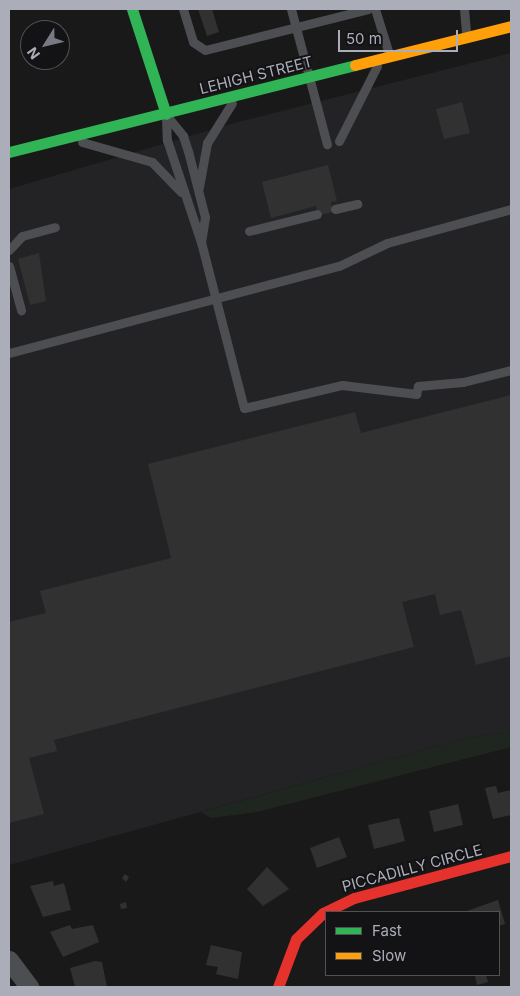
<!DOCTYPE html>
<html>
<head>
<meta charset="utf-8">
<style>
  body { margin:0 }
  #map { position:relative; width:520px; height:996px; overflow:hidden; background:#191919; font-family:Inter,sans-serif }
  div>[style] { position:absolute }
  .built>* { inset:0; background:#232325 }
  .green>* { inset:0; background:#1f2620 }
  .building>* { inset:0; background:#313131 }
  .lane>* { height:9px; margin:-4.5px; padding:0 4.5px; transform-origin:4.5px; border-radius:4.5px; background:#4d4e52 }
  .street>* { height:19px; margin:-9.5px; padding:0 9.5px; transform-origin:9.5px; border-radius:9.5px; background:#4d4e52 }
  .fast>* { height:11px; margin:-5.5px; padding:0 5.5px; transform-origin:5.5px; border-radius:5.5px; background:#30b455 }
  .slow>* { height:11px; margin:-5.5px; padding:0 5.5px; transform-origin:5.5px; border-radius:5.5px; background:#ff9f0a }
  .jam>* { height:11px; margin:-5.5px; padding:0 5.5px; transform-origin:5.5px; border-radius:5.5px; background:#e5322d }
  span { translate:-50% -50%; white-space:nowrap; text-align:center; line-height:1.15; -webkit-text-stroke:4px #131315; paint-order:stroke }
  .street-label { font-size:15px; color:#abaeb9 }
  .frame { position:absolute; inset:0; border:10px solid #abaeb9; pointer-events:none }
  .legend { position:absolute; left:325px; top:911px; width:175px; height:65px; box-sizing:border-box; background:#131315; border:1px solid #505157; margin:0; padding:6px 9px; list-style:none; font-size:15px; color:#abaeb9 }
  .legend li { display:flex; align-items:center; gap:10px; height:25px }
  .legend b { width:25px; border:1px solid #505157 }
  .north { position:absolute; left:20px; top:20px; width:50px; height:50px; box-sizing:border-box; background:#131315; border:1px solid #505157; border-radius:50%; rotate:234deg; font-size:14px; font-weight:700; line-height:20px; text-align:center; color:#abaeb9 }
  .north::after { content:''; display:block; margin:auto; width:18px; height:22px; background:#787a81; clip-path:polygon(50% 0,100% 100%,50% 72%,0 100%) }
  .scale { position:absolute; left:338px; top:30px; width:120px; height:22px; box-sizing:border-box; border:2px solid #abaeb9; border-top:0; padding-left:6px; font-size:15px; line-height:18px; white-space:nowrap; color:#abaeb9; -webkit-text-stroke:4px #131315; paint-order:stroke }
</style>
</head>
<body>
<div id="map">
  <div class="built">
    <div style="clip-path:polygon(511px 53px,511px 732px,467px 738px,9px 865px,9px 189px,238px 122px)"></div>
  </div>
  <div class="green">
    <div style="clip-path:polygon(511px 732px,511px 747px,257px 812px,211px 818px,201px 812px,467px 738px)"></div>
  </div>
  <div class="building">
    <div style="clip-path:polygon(198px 9px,212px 9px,219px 32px,207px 36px)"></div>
    <div style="clip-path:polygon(462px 102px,470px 133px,444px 139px,436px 109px)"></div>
    <div style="clip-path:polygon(328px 165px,337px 201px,331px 202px,333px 212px,319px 215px,316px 206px,271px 218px,262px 182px)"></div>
    <div style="clip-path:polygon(39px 253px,46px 301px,30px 305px,18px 259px)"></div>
    <div style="clip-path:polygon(511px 395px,511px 656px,476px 665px,461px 610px,440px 615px,435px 594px,402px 602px,414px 647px,54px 740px,57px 751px,29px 758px,44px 814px,9px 823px,9px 622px,46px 613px,40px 591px,171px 558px,148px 464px,355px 412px,361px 433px)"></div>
    <div style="clip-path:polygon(496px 786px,498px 793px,511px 790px,511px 815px,493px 819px,485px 788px)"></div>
    <div style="clip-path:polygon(458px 804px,463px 825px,434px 832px,429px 811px)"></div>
    <div style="clip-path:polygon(399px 818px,405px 841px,374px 849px,368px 825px)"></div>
    <div style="clip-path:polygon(339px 837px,347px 857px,317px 868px,310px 848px)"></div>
    <div style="clip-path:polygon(267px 867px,289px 889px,263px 906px,247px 889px)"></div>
    <div style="clip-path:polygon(125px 874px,129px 877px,126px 882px,122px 878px)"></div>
    <div style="clip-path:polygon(53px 881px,54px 886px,64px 883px,71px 910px,43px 917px,30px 886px)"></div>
    <div style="clip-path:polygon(498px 900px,505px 924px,499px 926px,499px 912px,464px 912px)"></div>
    <div style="clip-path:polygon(126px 902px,127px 908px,121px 909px,120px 904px)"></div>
    <div style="clip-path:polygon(70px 925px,72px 929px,93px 925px,99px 942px,63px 957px,50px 932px)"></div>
    <div style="clip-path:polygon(211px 945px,242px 952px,238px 979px,216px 974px,218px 967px,206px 965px)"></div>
    <div style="clip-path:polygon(95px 961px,102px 962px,107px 987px,75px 987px,70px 968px)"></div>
    <div style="clip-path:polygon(486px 975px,488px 982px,477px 985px,475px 976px)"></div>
  </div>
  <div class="lane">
    <div style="left:183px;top:9px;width:34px;rotate:73deg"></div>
    <div style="left:193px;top:42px;width:14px;rotate:34deg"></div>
    <div style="left:205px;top:50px;width:168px;rotate:-14.1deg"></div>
    <div style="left:291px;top:9px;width:140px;rotate:75.1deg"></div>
    <div style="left:375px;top:9px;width:47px;rotate:72.7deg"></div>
    <div style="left:464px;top:9px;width:24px;rotate:85deg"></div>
    <div style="left:167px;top:116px;width:26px;rotate:51deg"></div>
    <div style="left:183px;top:136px;width:16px;rotate:72deg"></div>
    <div style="left:188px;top:151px;width:68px;rotate:75.6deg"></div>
    <div style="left:205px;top:217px;width:25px;rotate:99deg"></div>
    <div style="left:166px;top:117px;width:23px;rotate:88deg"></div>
    <div style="left:167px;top:140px;width:108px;rotate:71.6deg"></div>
    <div style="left:201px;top:242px;width:171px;rotate:75.5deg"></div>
    <div style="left:244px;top:408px;width:101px;rotate:-13.2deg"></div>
    <div style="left:342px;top:385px;width:75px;rotate:6.9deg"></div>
    <div style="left:416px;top:394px;width:8px;rotate:-76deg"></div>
    <div style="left:418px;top:386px;width:45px;rotate:-5.1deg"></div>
    <div style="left:463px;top:382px;width:49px;rotate:-14deg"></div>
    <div style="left:339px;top:141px;width:84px;rotate:-63.1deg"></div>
    <div style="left:82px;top:142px;width:73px;rotate:15.9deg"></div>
    <div style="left:152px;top:162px;width:42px;rotate:46deg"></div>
    <div style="left:199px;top:187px;width:45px;rotate:-79.7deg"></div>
    <div style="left:207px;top:143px;width:47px;rotate:-58deg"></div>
    <div style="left:335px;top:209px;width:23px;rotate:-13deg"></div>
    <div style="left:249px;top:231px;width:70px;rotate:-14deg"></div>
    <div style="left:9px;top:250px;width:19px;rotate:-47deg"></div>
    <div style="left:22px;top:236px;width:34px;rotate:-15deg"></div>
    <div style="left:9px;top:266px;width:46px;rotate:74.7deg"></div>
    <div style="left:9px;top:353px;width:341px;rotate:-14.8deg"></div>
    <div style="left:339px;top:266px;width:53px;rotate:-25.6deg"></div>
    <div style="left:387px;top:243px;width:129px;rotate:-15.3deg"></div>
  </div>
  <div class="street">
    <div style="left:9px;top:960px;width:34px;rotate:53deg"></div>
  </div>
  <div class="fast">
    <div style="left:132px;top:9px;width:110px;rotate:72.1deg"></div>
    <div style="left:9px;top:152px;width:357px;rotate:-14.1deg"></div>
  </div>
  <div class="slow">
    <div style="left:355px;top:65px;width:161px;rotate:-14deg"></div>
  </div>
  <div class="jam">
    <div style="left:278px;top:987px;width:51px;rotate:-69.4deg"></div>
    <div style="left:296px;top:939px;width:37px;rotate:-44deg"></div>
    <div style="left:323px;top:913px;width:34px;rotate:-26deg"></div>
    <div style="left:354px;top:898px;width:163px;rotate:-15deg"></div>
  </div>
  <div class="street-label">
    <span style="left:256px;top:75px;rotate:-14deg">LEHIGH STREET</span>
    <span style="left:412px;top:868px;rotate:-15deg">PICCADILLY CIRCLE</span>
  </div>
  <div class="frame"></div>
  <ul class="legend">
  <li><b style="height:6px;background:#30b455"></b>Fast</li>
  <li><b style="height:6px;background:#ff9f0a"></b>Slow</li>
  </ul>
  <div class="north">N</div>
  <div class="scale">50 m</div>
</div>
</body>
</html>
